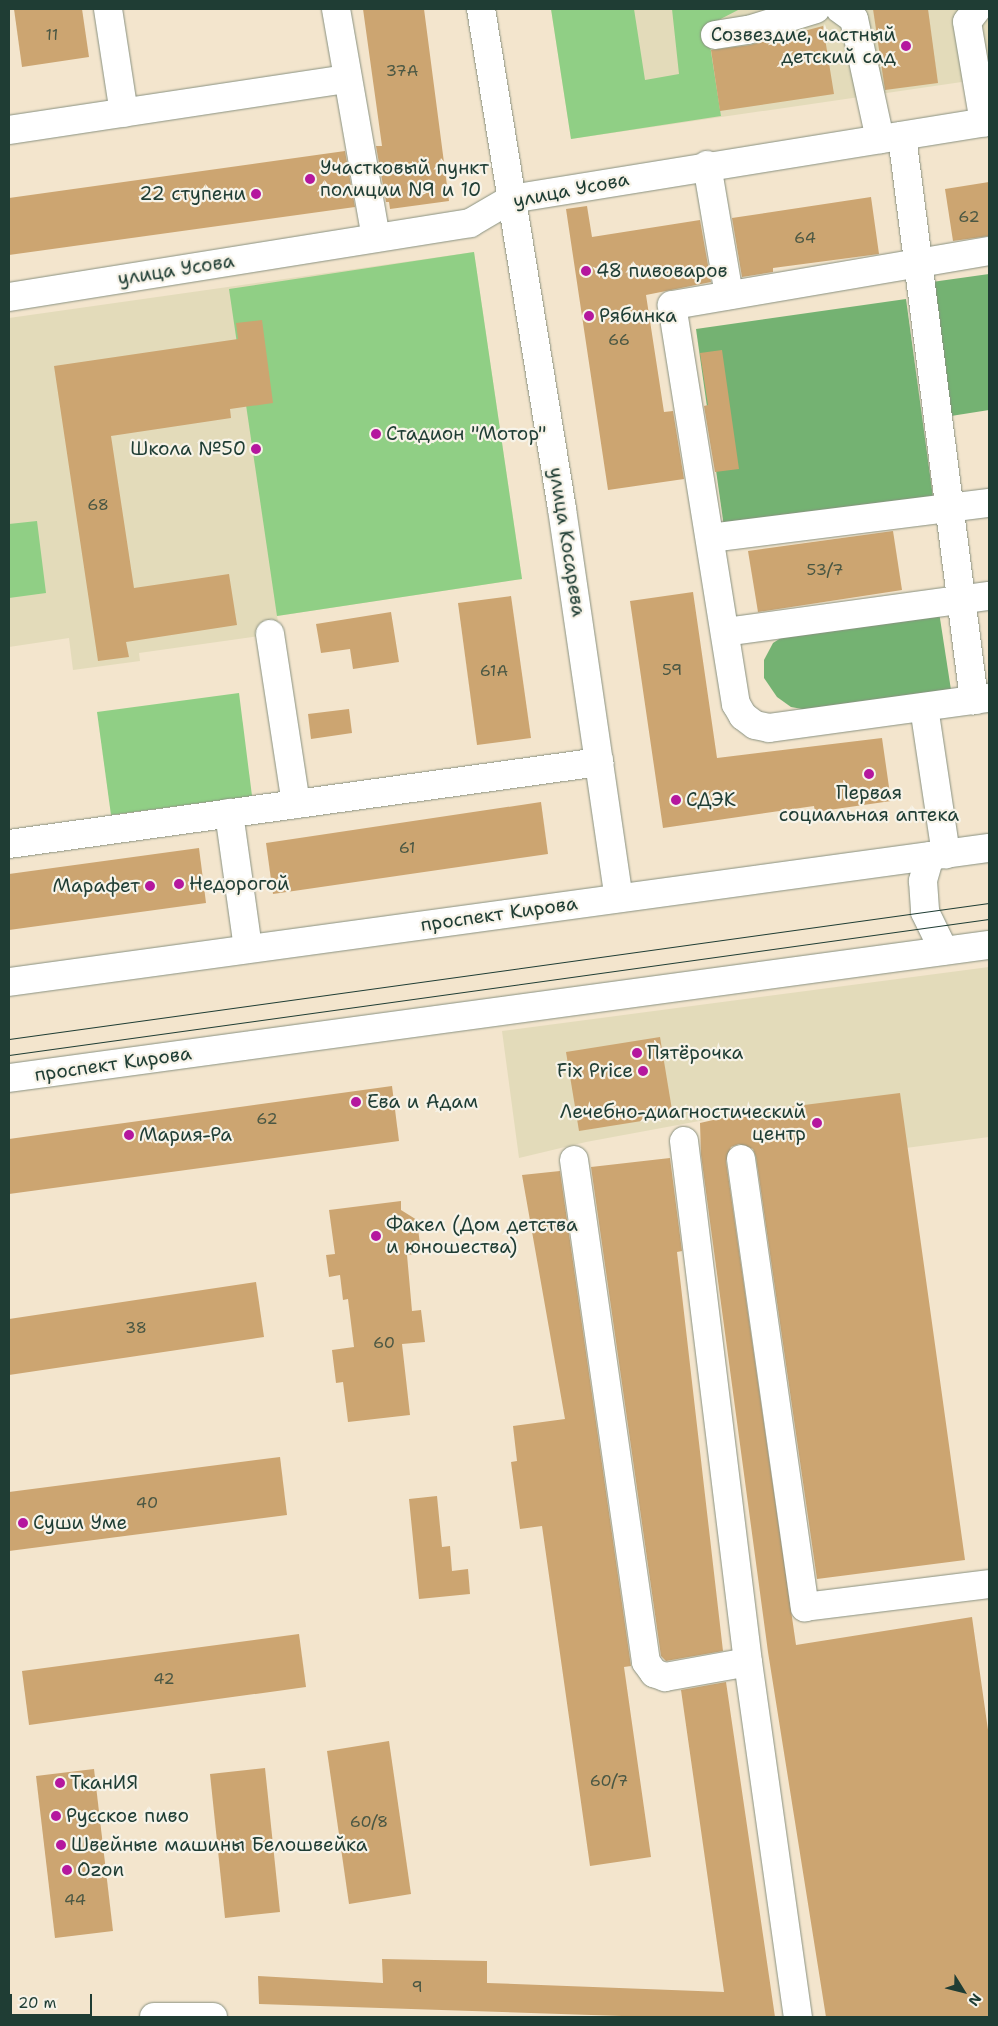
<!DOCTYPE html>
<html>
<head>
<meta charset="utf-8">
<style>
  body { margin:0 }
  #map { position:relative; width:998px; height:2026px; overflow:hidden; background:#f3e5cd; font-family:"Shantell Sans",sans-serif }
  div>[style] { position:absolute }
  .built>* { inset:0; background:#e3dbba }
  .green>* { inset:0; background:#90cf85 }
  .forest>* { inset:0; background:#74b272 }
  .building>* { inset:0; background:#cca571 }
  .roads { filter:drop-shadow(0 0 1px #899180) drop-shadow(0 0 1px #899180) }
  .minor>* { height:28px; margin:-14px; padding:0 14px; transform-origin:14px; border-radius:14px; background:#fff }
  .major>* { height:28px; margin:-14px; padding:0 14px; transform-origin:14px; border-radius:14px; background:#fff }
  .tram>* { height:1px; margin:-0.5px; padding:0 0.5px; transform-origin:0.5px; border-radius:0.5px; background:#1f3d34 }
  .dots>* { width:14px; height:14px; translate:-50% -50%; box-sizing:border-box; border:2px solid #f7f3e8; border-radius:50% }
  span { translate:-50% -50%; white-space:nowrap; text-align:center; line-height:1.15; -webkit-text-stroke:4.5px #f7f3e8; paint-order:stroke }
  .number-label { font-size:16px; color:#4a5743 }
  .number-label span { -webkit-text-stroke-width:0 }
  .poi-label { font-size:19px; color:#1f3d34 }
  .right { translate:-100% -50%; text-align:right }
  .left { translate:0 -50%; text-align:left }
  .street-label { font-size:19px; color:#1f3d34 }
  .frame { position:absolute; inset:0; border:10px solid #1f3d34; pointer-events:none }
  .north { position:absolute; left:938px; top:1966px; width:50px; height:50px; -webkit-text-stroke:4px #f7f3e8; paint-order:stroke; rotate:126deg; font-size:14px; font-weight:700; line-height:20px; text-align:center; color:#1f3d34 }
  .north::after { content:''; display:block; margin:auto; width:18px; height:22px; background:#1f3d34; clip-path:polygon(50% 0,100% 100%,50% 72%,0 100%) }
  .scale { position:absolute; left:10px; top:1994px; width:82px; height:22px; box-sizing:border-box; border:2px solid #1f3d34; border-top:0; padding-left:6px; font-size:15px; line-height:18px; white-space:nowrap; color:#1f3d34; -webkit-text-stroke:4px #f7f3e8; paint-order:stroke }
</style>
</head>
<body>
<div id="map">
  <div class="built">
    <div style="clip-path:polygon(551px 9px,989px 9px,989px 78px,571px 139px)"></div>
    <div style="clip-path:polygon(474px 252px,522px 579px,277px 616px,280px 633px,139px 653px,140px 661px,73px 670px,69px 638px,9px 647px,9px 318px)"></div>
    <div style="clip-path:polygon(989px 967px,989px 1137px,755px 1168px,748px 1112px,586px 1142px,519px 1158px,502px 1031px)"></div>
  </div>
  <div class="green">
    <div style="clip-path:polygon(551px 9px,634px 9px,645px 80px,679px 74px,672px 9px,740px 9px,707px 26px,721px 116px,571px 139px)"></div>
    <div style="clip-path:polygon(474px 252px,522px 579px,277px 616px,229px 289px)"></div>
    <div style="clip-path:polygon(37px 521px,46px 593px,9px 598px,9px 524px)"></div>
    <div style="clip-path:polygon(239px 693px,252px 796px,111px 815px,97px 712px)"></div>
  </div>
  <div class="forest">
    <div style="clip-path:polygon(989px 274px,989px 410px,951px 416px,932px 282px)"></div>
    <div style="clip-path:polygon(906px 299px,933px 497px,724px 527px,696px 329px)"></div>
    <div style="clip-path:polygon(939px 612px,951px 690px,813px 711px,791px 707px,777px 697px,764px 678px,764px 660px,773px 643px,784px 636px)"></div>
  </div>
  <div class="building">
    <div style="clip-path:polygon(14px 9px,82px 9px,89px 57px,22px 67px)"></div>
    <div style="clip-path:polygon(363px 9px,424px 9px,449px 201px,390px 209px,389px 202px,386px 202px,376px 146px,382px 146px)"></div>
    <div style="clip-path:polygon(873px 9px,928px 9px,938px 83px,885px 90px)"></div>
    <div style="clip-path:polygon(823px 26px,834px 94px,720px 111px,711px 50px,750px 45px)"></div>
    <div style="clip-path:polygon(345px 151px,355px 207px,9px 255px,9px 198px)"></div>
    <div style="clip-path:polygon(989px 182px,989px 236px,953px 241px,945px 189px)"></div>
    <div style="clip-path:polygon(871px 197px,879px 254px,773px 268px,773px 272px,742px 277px,732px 218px)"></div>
    <div style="clip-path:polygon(587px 206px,592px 237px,700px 220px,711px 282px,646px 295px,664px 412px,673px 411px,684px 479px,608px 490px,566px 209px)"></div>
    <div style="clip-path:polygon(262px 320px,273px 403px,230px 409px,231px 418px,111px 436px,134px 588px,229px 574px,237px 625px,126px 642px,129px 657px,98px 661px,54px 366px,238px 339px,236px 323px)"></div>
    <div style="clip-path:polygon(722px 350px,739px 469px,715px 472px,704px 406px,708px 405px,700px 353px)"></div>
    <div style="clip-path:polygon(893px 531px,902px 590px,758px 612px,748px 551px)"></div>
    <div style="clip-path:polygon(693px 592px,717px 758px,882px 738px,891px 801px,815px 812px,814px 806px,663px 828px,630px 601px)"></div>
    <div style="clip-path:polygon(511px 596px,531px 738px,477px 745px,458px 603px)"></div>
    <div style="clip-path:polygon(391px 612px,399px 662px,353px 669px,350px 649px,321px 653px,316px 624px)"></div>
    <div style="clip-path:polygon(349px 709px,352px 733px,311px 739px,308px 714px)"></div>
    <div style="clip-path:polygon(541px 802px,548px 854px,273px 894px,266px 843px)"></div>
    <div style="clip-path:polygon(199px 848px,206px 903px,9px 930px,9px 874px)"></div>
    <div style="clip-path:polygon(660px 1037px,673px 1116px,579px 1131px,566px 1052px)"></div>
    <div style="clip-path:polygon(392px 1086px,399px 1141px,9px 1194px,9px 1139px)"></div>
    <div style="clip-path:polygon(900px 1093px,965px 1560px,817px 1579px,756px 1157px,753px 1149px,739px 1144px,731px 1147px,726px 1161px,796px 1645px,972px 1617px,989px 1737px,989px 2017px,826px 2017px,768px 1652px,701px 1155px,700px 1123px,748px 1112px)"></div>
    <div style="clip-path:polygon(670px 1158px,682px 1251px,677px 1252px,723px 1651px,666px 1661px,661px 1656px,591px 1167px)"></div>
    <div style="clip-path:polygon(560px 1171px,631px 1666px,624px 1667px,651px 1857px,590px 1866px,542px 1526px,520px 1529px,511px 1462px,517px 1461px,513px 1426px,565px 1419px,522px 1175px)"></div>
    <div style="clip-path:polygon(401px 1201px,401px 1210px,417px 1220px,421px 1253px,407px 1255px,412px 1311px,421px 1310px,425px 1342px,402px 1344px,410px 1415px,348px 1422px,343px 1382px,336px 1383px,332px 1350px,354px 1347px,348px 1299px,343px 1300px,340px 1275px,329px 1277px,326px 1255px,335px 1254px,329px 1210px)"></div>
    <div style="clip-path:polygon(256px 1282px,264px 1337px,9px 1375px,9px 1319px)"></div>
    <div style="clip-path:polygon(280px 1457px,287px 1515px,9px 1551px,9px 1492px)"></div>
    <div style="clip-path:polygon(437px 1496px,442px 1547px,450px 1546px,452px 1571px,468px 1569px,470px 1594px,419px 1599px,409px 1499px)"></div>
    <div style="clip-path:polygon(299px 1634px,306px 1687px,29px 1725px,22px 1671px)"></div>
    <div style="clip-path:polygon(726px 1682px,775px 2017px,652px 2017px,259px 2004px,258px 1976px,383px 1983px,382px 1959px,487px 1961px,487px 1983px,724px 1992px,681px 1690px)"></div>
    <div style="clip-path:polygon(389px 1741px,411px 1894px,349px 1904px,327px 1751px)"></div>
    <div style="clip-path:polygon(265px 1768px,280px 1912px,225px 1918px,210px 1774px)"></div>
    <div style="clip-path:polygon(94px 1769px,113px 1931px,55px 1938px,36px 1776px)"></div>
  </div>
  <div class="roads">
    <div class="minor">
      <div style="left:108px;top:9px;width:105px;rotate:81.3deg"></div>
      <div style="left:336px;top:9px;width:232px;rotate:80.1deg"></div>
      <div style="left:481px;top:9px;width:507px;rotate:80.8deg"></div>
      <div style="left:562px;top:509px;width:393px;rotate:81.7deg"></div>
      <div style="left:840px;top:9px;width:17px;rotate:36deg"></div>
      <div style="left:854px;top:19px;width:123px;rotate:77.8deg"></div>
      <div style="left:977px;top:9px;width:16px;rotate:128deg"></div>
      <div style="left:967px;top:22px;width:102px;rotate:80.4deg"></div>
      <div style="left:715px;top:35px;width:33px;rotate:-9deg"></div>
      <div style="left:748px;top:30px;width:71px;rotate:-17.2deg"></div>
      <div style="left:9px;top:130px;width:342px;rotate:-8.6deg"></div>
      <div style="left:902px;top:136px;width:569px;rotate:82.72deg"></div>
      <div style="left:707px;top:165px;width:132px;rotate:80.4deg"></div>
      <div style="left:989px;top:251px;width:322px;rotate:170.3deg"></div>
      <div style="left:672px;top:305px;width:404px;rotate:80.9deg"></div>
      <div style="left:736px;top:704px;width:14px;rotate:60deg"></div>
      <div style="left:743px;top:716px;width:15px;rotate:37deg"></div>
      <div style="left:755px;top:725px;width:14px;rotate:12deg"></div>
      <div style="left:769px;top:728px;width:222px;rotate:-7.8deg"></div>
      <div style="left:9px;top:297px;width:467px;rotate:-9.1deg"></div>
      <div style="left:470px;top:223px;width:48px;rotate:-30.3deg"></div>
      <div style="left:511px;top:199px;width:484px;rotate:-9.2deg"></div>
      <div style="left:710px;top:538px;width:281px;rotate:-7.2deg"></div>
      <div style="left:725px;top:632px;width:266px;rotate:-7.8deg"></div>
      <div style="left:270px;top:634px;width:172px;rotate:81.3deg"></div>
      <div style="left:924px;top:707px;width:149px;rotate:81.5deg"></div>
      <div style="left:229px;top:813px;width:136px;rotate:82deg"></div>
      <div style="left:9px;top:844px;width:596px;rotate:-7.91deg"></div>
      <div style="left:684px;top:1141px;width:525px;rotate:83deg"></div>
      <div style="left:748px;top:1662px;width:359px;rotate:82deg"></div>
      <div style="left:741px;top:1159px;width:453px;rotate:81.9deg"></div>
      <div style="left:805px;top:1607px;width:185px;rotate:-7.1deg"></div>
      <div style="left:574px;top:1160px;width:507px;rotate:81.84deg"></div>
      <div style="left:646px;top:1662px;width:14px;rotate:54deg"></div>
      <div style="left:654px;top:1673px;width:12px;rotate:20deg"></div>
      <div style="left:665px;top:1677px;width:84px;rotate:-10.2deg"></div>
      <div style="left:154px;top:2017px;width:59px"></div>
    </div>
    <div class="major">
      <div style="left:930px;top:856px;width:26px;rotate:106deg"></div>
      <div style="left:923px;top:881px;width:31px;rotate:86deg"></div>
      <div style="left:925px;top:912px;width:43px;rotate:64deg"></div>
      <div style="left:9px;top:982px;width:989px;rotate:-7.79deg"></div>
      <div style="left:9px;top:1078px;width:989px;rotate:-7.73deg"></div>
    </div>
  </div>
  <div class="tram">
    <div style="left:9px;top:1039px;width:989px;rotate:-7.9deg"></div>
    <div style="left:9px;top:1055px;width:989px;rotate:-7.9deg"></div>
  </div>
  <div class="dots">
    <div style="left:906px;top:46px;background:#b5179e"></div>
    <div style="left:310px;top:179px;background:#b5179e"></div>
    <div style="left:256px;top:194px;background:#b5179e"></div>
    <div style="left:586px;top:271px;background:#b5179e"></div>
    <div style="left:589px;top:316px;background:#b5179e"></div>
    <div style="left:376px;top:434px;background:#b5179e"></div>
    <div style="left:256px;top:449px;background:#b5179e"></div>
    <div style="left:869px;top:774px;background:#b5179e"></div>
    <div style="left:676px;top:800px;background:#b5179e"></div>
    <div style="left:179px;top:884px;background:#b5179e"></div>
    <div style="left:150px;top:886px;background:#b5179e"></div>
    <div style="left:637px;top:1053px;background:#b5179e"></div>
    <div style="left:643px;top:1071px;background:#b5179e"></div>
    <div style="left:356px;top:1102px;background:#b5179e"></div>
    <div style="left:817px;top:1123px;background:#b5179e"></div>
    <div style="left:129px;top:1135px;background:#b5179e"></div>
    <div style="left:376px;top:1236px;background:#b5179e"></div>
    <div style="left:23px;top:1523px;background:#b5179e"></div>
    <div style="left:60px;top:1783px;background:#b5179e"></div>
    <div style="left:56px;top:1816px;background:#b5179e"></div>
    <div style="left:61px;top:1845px;background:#b5179e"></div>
    <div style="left:67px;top:1870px;background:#b5179e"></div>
  </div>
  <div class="number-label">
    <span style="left:52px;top:35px">11</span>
    <span style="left:402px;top:71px">37А</span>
    <span style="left:969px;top:217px">62</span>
    <span style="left:805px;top:238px">64</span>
    <span style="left:619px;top:340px">66</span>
    <span style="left:98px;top:505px">68</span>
    <span style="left:825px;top:570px">53/7</span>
    <span style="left:672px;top:670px">59</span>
    <span style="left:494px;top:671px">61А</span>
    <span style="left:407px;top:848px">61</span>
    <span style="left:267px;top:1119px">62</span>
    <span style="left:136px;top:1328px">38</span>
    <span style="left:384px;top:1343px">60</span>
    <span style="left:147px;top:1503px">40</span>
    <span style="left:164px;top:1679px">42</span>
    <span style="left:609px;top:1781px">60/7</span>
    <span style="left:369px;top:1822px">60/8</span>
    <span style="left:75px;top:1900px">44</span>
    <span style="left:417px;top:1987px">9</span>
  </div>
  <div class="poi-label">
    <span class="right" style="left:896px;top:46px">Созвездие, частный<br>детский сад</span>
    <span class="left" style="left:320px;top:179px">Участковый пункт<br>полиции N9 и 10</span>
    <span class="right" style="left:246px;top:194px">22 ступени</span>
    <span class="left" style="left:596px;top:271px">48 пивоваров</span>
    <span class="left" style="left:599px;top:316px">Рябинка</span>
    <span class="left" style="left:386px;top:434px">Стадион "Мотор"</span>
    <span class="right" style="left:246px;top:449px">Школа №50</span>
    <span style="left:869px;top:804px">Первая<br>социальная аптека</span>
    <span class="left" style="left:686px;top:800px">СДЭК</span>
    <span class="left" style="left:189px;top:884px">Недорогой</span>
    <span class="right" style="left:140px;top:886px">Марафет</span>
    <span class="left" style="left:647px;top:1053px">Пятёрочка</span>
    <span class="right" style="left:633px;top:1071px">Fix Price</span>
    <span class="left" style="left:367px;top:1102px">Ева и Адам</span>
    <span class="right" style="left:806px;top:1123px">Лечебно-диагностический<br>центр</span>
    <span class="left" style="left:139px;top:1135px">Мария-Ра</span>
    <span class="left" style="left:386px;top:1236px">Факел (Дом детства<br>и юношества)</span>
    <span class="left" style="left:33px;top:1523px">Суши Уме</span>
    <span class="left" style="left:70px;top:1783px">ТканИЯ</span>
    <span class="left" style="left:66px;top:1816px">Русское пиво</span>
    <span class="left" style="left:71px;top:1845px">Швейные машины Белошвейка</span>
    <span class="left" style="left:77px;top:1870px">Ozon</span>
  </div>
  <div class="street-label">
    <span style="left:571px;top:190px;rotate:-11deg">улица Усова</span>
    <span style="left:176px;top:270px;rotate:-9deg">улица Усова</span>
    <span style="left:567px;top:542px;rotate:81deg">улица Косарева</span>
    <span style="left:499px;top:914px;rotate:-8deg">проспект Кирова</span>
    <span style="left:113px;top:1064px;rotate:-8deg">проспект Кирова</span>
  </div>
  <div class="frame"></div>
  <div class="north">N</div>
  <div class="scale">20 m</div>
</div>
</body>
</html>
